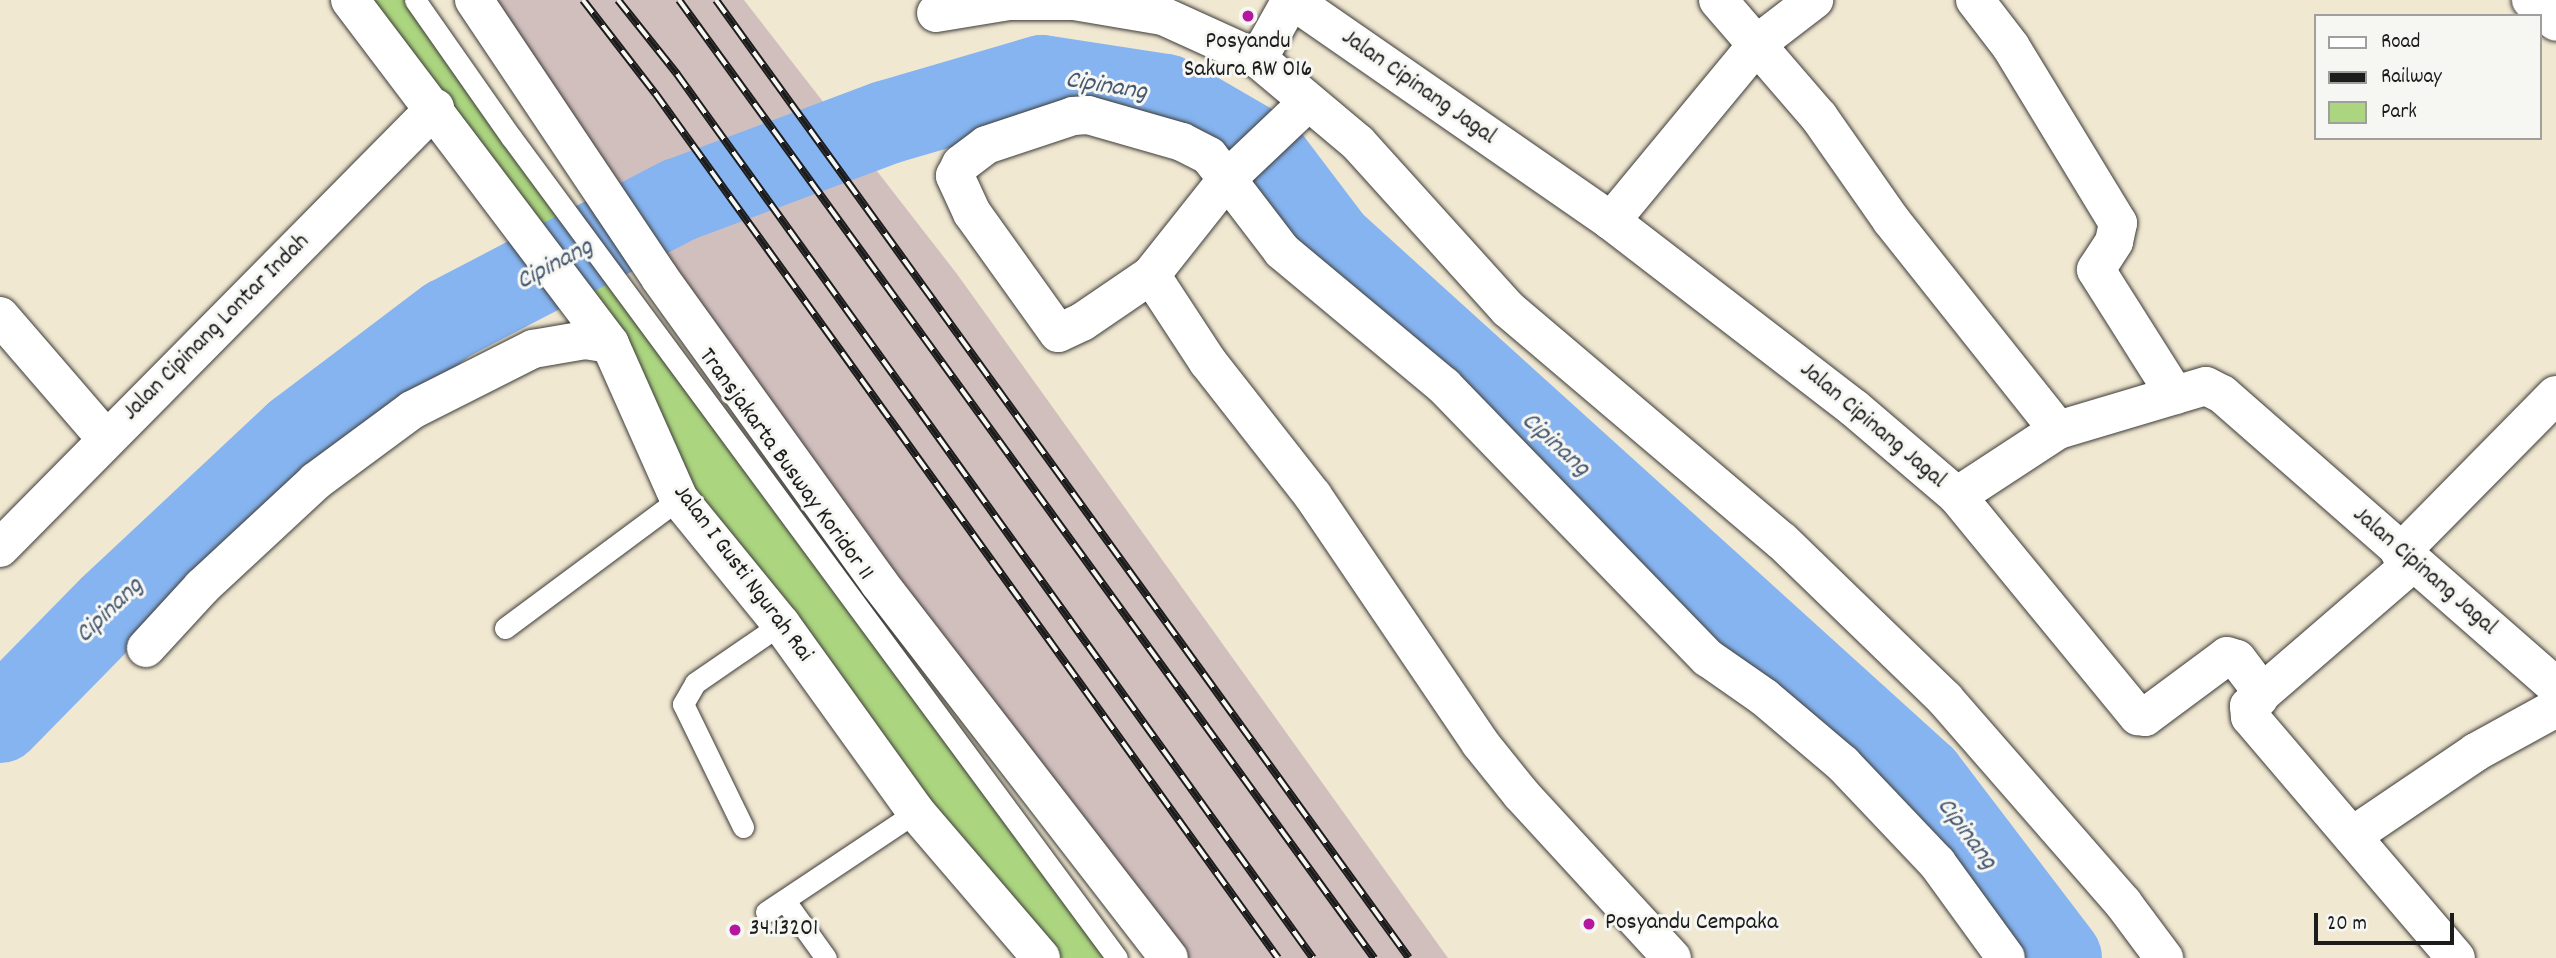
<!DOCTYPE html>
<html>
<head>
<meta charset="utf-8">
<style>
  body { margin:0 }
  #map { position:relative; width:2556px; height:958px; overflow:hidden; background:#f1e8d2; font-family:Dekko,sans-serif }
  div>[style] { position:absolute }
  .industrial>* { inset:0; background:#d1bfbe }
  .green>* { inset:0; background:#acd580 }
  .river>* { height:84px; margin:-42px; padding:0 42px; transform-origin:42px; border-radius:42px; background:#86b4f0 }
  .roads { filter:drop-shadow(0 0 2px #3c3b37) drop-shadow(0 0 2px #3c3b37) }
  .lane>* { height:21px; margin:-10.5px; padding:0 10.5px; transform-origin:10.5px; border-radius:10.5px; background:#fff }
  .street>* { height:38px; margin:-19px; padding:0 19px; transform-origin:19px; border-radius:19px; background:#fff }
  .primary>* { height:38px; margin:-19px; padding:0 19px; transform-origin:19px; border-radius:19px; background:#fff }
  .rail>* { height:8px; margin-top:-4px; transform-origin:0; background:repeating-linear-gradient(90deg,#f6f6f2 0 16px,#1c1c1c 0 32px); box-sizing:border-box; border-block:2px solid #1c1c1c }
  .dots>* { width:19px; height:19px; translate:-50% -50%; box-sizing:border-box; border:4px solid #f6f6f2; border-radius:50% }
  span { translate:-50% -50%; white-space:nowrap; text-align:center; line-height:1.15; -webkit-text-stroke:6px #f6f6f2; paint-order:stroke }
  .poi-label { font-size:24px; color:#1c1c1c }
  .left { translate:0 -50%; text-align:left }
  .street-label { font-size:24px; color:#1c1c1c }
  .water-label { font-size:26px; color:#465971; font-style:italic }
  .legend { position:absolute; left:2314px; top:14px; width:228px; height:126px; box-sizing:border-box; background:#f6f6f2; border:2px solid #9f9f9c; margin:0; padding:9px 12px; list-style:none; font-size:21px; color:#1c1c1c }
  .legend li { display:flex; align-items:center; gap:14px; height:35px }
  .legend b { width:35px; border:2px solid #9f9f9c }
  .scale { position:absolute; left:2314px; top:913px; width:140px; height:32px; box-sizing:border-box; border:4px solid #1c1c1c; border-top:0; padding-left:9px; font-size:21px; line-height:24px; white-space:nowrap; color:#1c1c1c; -webkit-text-stroke:5px #f6f6f2; paint-order:stroke }
</style>
</head>
<body>
<div id="map">
  <div class="industrial">
    <div style="clip-path:polygon(473px 0,744px 0,957px 274px,1448px 958px,1169px 958px)"></div>
  </div>
  <div class="green">
    <div style="clip-path:polygon(350px 0,409px 0,1117px 958px,1041px 958px,679px 499px,610px 344px)"></div>
  </div>
  <div class="river">
    <div style="left:0;top:721px;width:158px;rotate:-45.5deg"></div>
    <div style="left:111px;top:608px;width:255px;rotate:-43.1deg"></div>
    <div style="left:297px;top:434px;width:189px;rotate:-37.1deg"></div>
    <div style="left:448px;top:320px;width:260px;rotate:-27.5deg"></div>
    <div style="left:679px;top:200px;width:223px;rotate:-20.5deg"></div>
    <div style="left:888px;top:122px;width:160px;rotate:-16.3deg"></div>
    <div style="left:1042px;top:77px;width:125px;rotate:8.7deg"></div>
    <div style="left:1166px;top:96px;width:113px;rotate:30.2deg"></div>
    <div style="left:1264px;top:153px;width:113px;rotate:52.9deg"></div>
    <div style="left:1332px;top:243px;width:797px;rotate:42.15deg"></div>
    <div style="left:1923px;top:778px;width:226px;rotate:52.7deg"></div>
  </div>
  <div class="roads">
    <div class="lane">
      <div style="left:415px;top:0;width:167px;rotate:55deg"></div>
      <div style="left:511px;top:137px;width:1020px;rotate:53.57deg"></div>
      <div style="left:505px;top:628px;width:217px;rotate:-36.6deg"></div>
      <div style="left:743px;top:827px;width:137px;rotate:-116deg"></div>
      <div style="left:683px;top:704px;width:24px;rotate:-60deg"></div>
      <div style="left:695px;top:683px;width:104px;rotate:-34.5deg"></div>
      <div style="left:785px;top:901px;width:70px;rotate:54.3deg"></div>
      <div style="left:766px;top:912px;width:180px;rotate:-33.7deg"></div>
    </div>
    <div class="street">
      <div style="left:1291px;top:0;width:68px;rotate:119.2deg"></div>
      <div style="left:1258px;top:59px;width:131px;rotate:40deg"></div>
      <div style="left:1358px;top:143px;width:224px;rotate:47.9deg"></div>
      <div style="left:1508px;top:309px;width:359px;rotate:40.3deg"></div>
      <div style="left:1782px;top:541px;width:227px;rotate:44.1deg"></div>
      <div style="left:1945px;top:699px;width:271px;rotate:48.9deg"></div>
      <div style="left:2123px;top:903px;width:69px;rotate:53.3deg"></div>
      <div style="left:1292px;top:0;width:388px;rotate:34.7deg"></div>
      <div style="left:1611px;top:221px;width:307px;rotate:37.6deg"></div>
      <div style="left:1854px;top:408px;width:135px;rotate:40.5deg"></div>
      <div style="left:1957px;top:496px;width:121px;rotate:-33.2deg"></div>
      <div style="left:2058px;top:430px;width:154px;rotate:-16.6deg"></div>
      <div style="left:2206px;top:386px;width:18px;rotate:27deg"></div>
      <div style="left:2222px;top:394px;width:444px;rotate:41.2deg"></div>
      <div style="left:1718px;top:0;width:155px;rotate:49.2deg"></div>
      <div style="left:1819px;top:117px;width:126px;rotate:55deg"></div>
      <div style="left:1891px;top:220px;width:268px;rotate:51.5deg"></div>
      <div style="left:1975px;top:0;width:59px;rotate:52.5deg"></div>
      <div style="left:2011px;top:47px;width:206px;rotate:58.7deg"></div>
      <div style="left:2118px;top:223px;width:19px;rotate:102deg"></div>
      <div style="left:2114px;top:242px;width:33px;rotate:123deg"></div>
      <div style="left:2096px;top:270px;width:148px;rotate:57.7deg"></div>
      <div style="left:2531px;top:0;width:33px;rotate:41deg"></div>
      <div style="left:936px;top:13px;width:74px;rotate:-9.3deg"></div>
      <div style="left:1009px;top:1px;width:65px"></div>
      <div style="left:1074px;top:1px;width:90px;rotate:9.6deg"></div>
      <div style="left:1163px;top:16px;width:104px;rotate:24.4deg"></div>
      <div style="left:1306px;top:104px;width:109px;rotate:136.5deg"></div>
      <div style="left:1227px;top:179px;width:91px;rotate:52.6deg"></div>
      <div style="left:1282px;top:251px;width:211px;rotate:39.8deg"></div>
      <div style="left:1444px;top:386px;width:379px;rotate:45.9deg"></div>
      <div style="left:1708px;top:658px;width:68px;rotate:34.9deg"></div>
      <div style="left:1764px;top:697px;width:104px;rotate:40.3deg"></div>
      <div style="left:1843px;top:764px;width:137px;rotate:46.5deg"></div>
      <div style="left:1937px;top:863px;width:117px;rotate:54deg"></div>
      <div style="left:1088px;top:115px;width:98px;rotate:16deg"></div>
      <div style="left:1182px;top:142px;width:30px;rotate:27deg"></div>
      <div style="left:1209px;top:156px;width:29px;rotate:52deg"></div>
      <div style="left:1227px;top:179px;width:122px;rotate:128.4deg"></div>
      <div style="left:1151px;top:275px;width:83px;rotate:145.7deg"></div>
      <div style="left:1082px;top:322px;width:26px;rotate:155deg"></div>
      <div style="left:1058px;top:333px;width:148px;rotate:-125.6deg"></div>
      <div style="left:972px;top:213px;width:41px;rotate:-114.7deg"></div>
      <div style="left:955px;top:176px;width:13px;rotate:-63deg"></div>
      <div style="left:961px;top:164px;width:31px;rotate:-37deg"></div>
      <div style="left:986px;top:145px;width:92px;rotate:-18.4deg"></div>
      <div style="left:1073px;top:116px;width:15px;rotate:-4deg"></div>
      <div style="left:1611px;top:221px;width:231px;rotate:-50.4deg"></div>
      <div style="left:1758px;top:43px;width:71px;rotate:-37.5deg"></div>
      <div style="left:1151px;top:275px;width:104px;rotate:56.8deg"></div>
      <div style="left:1208px;top:362px;width:170px;rotate:51.9deg"></div>
      <div style="left:1313px;top:496px;width:298px;rotate:55.9deg"></div>
      <div style="left:1480px;top:743px;width:65px;rotate:51.2deg"></div>
      <div style="left:1521px;top:794px;width:223px;rotate:47.4deg"></div>
      <div style="left:0;top:316px;width:162px;rotate:49.2deg"></div>
      <div style="left:1957px;top:496px;width:285px;rotate:50.6deg"></div>
      <div style="left:2138px;top:716px;width:7px;rotate:8deg"></div>
      <div style="left:2145px;top:717px;width:102px;rotate:-36.6deg"></div>
      <div style="left:2227px;top:656px;width:10px;rotate:17deg"></div>
      <div style="left:2237px;top:659px;width:38px;rotate:53deg"></div>
      <div style="left:2260px;top:689px;width:9px;rotate:96deg"></div>
      <div style="left:2259px;top:698px;width:13px;rotate:141deg"></div>
      <div style="left:2249px;top:706px;width:11px;rotate:85deg"></div>
      <div style="left:2250px;top:717px;width:317px;rotate:49.5deg"></div>
      <div style="left:0;top:548px;width:619px;rotate:-45.33deg"></div>
      <div style="left:2400px;top:553px;width:222px;rotate:-45.4deg"></div>
      <div style="left:146px;top:648px;width:83px;rotate:-47.4deg"></div>
      <div style="left:202px;top:587px;width:156px;rotate:-42.9deg"></div>
      <div style="left:316px;top:481px;width:119px;rotate:-36.5deg"></div>
      <div style="left:412px;top:410px;width:136px;rotate:-26.8deg"></div>
      <div style="left:533px;top:349px;width:53px;rotate:-9.8deg"></div>
      <div style="left:585px;top:340px;width:25px;rotate:9deg"></div>
      <div style="left:2261px;top:694px;width:201px;rotate:-40.8deg"></div>
      <div style="left:2352px;top:836px;width:150px;rotate:-34.1deg"></div>
      <div style="left:2476px;top:752px;width:91px;rotate:-28.8deg"></div>
    </div>
    <div class="primary">
      <div style="left:350px;top:0;width:431px;rotate:52.9deg"></div>
      <div style="left:610px;top:344px;width:170px;rotate:66deg"></div>
      <div style="left:679px;top:499px;width:161px;rotate:50.8deg"></div>
      <div style="left:781px;top:624px;width:231px;rotate:54.3deg"></div>
      <div style="left:916px;top:812px;width:192px;rotate:49.4deg"></div>
      <div style="left:474px;top:0;width:334px;rotate:56.2deg"></div>
      <div style="left:660px;top:278px;width:375px;rotate:54.3deg"></div>
      <div style="left:879px;top:583px;width:474px;rotate:52.3deg"></div>
    </div>
  </div>
  <div class="rail">
    <div style="left:583px;top:0;width:118px;rotate:52.3deg"></div>
    <div style="left:655px;top:93px;width:1066px;rotate:54.24deg"></div>
    <div style="left:618px;top:0;width:95px;rotate:51.4deg"></div>
    <div style="left:677px;top:74px;width:1089px;rotate:54.27deg"></div>
    <div style="left:679px;top:0;width:1184px;rotate:54.04deg"></div>
    <div style="left:716px;top:0;width:1182px;rotate:54.12deg"></div>
  </div>
  <div class="dots">
    <div style="left:1248px;top:16px;background:#b5179e"></div>
    <div style="left:1589px;top:924px;background:#b5179e"></div>
    <div style="left:735px;top:930px;background:#b5179e"></div>
  </div>
  <div class="poi-label">
    <span style="left:1248px;top:57px">Posyandu<br>Sakura RW 016</span>
    <span class="left" style="left:1605px;top:924px">Posyandu Cempaka</span>
    <span class="left" style="left:749px;top:930px">34.13201</span>
  </div>
  <div class="street-label">
    <span style="left:1418px;top:88px;rotate:35deg">Jalan Cipinang Jagal</span>
    <span style="left:217px;top:328px;rotate:-45deg">Jalan Cipinang Lontar Indah</span>
    <span style="left:1872px;top:426px;rotate:40deg">Jalan Cipinang Jagal</span>
    <span style="left:785px;top:465px;rotate:54deg">Transjakarta Busway Koridor 11</span>
    <span style="left:2424px;top:572px;rotate:41deg">Jalan Cipinang Jagal</span>
    <span style="left:742px;top:574px;rotate:53deg">Jalan I Gusti Ngurah Rai</span>
  </div>
  <div class="water-label">
    <span style="left:1106px;top:87px;rotate:9deg">Cipinang</span>
    <span style="left:555px;top:265px;rotate:-28deg">Cipinang</span>
    <span style="left:1555px;top:445px;rotate:42deg">Cipinang</span>
    <span style="left:110px;top:611px;rotate:-44deg">Cipinang</span>
    <span style="left:1966px;top:834px;rotate:53deg">Cipinang</span>
  </div>
  <ul class="legend">
  <li><b style="height:9px;background:#fff"></b>Road</li>
  <li><b style="height:9px;background:#1c1c1c"></b>Railway</li>
  <li><b style="height:19px;background:#acd580"></b>Park</li>
  </ul>
  <div class="scale">20 m</div>
</div>
</body>
</html>
